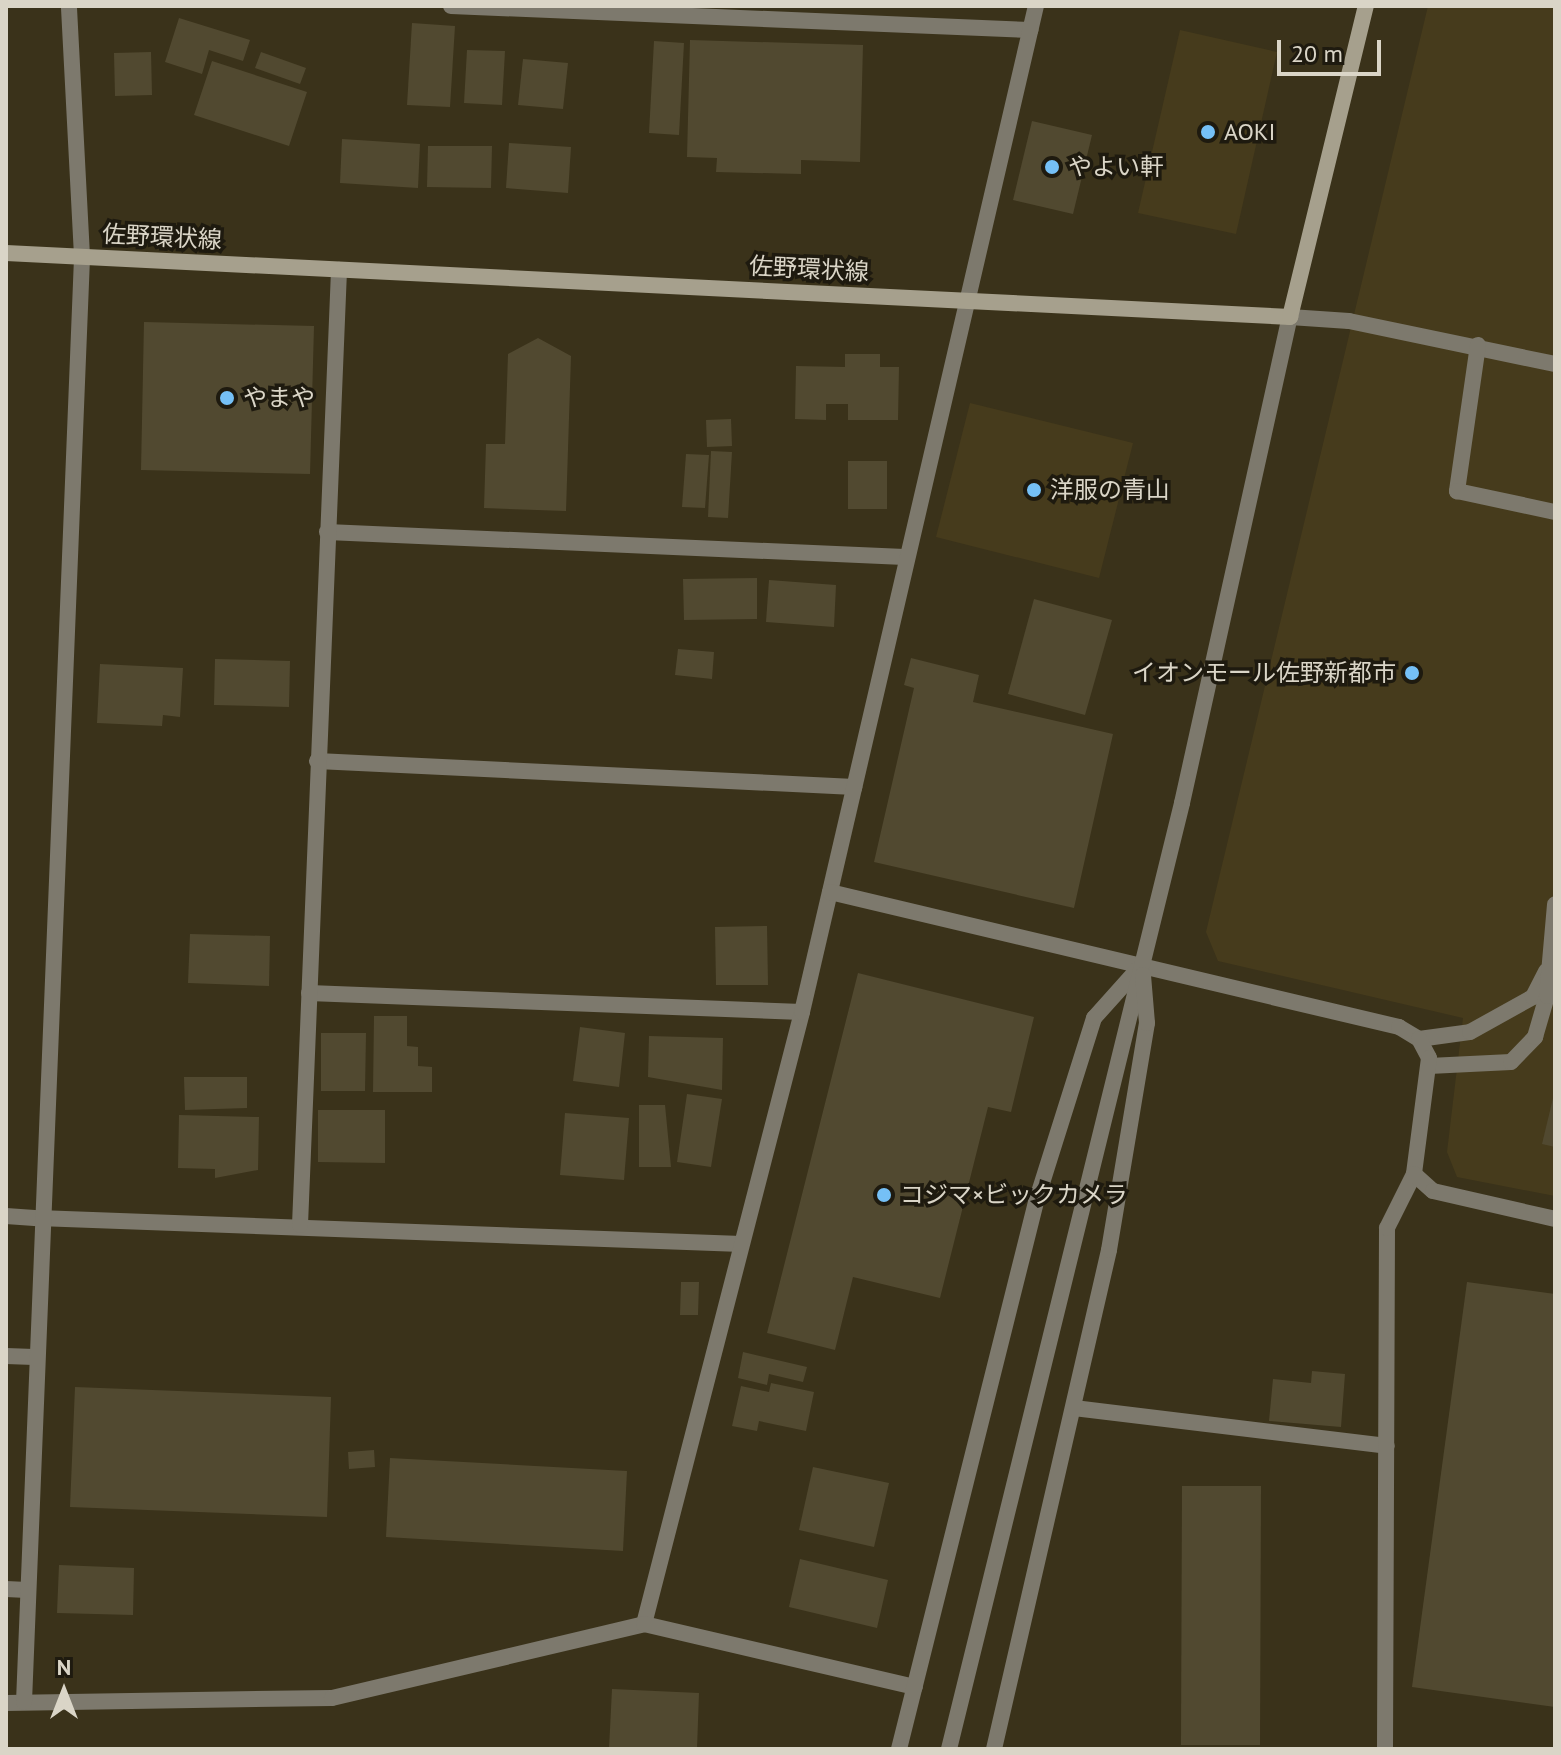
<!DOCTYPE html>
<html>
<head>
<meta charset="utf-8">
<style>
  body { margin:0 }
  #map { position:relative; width:1561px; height:1755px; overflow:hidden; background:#3a321a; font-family:"PT Sans","Noto Sans JP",sans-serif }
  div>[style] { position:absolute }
  .built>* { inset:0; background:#463b1c }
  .building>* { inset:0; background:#514930 }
  .service>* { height:16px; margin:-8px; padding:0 8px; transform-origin:8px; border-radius:8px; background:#7d796d }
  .minor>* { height:16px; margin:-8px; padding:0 8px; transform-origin:8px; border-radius:8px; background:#7d796d }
  .tertiary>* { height:16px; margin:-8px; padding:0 8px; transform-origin:8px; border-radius:8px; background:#7d796d }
  .secondary>* { height:16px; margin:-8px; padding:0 8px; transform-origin:8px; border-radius:8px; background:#a6a08d }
  .dots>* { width:22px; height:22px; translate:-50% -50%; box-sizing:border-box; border:4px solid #1e1a0f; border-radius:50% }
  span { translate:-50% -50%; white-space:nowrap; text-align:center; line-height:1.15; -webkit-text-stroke:7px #1e1a0f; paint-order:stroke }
  .poi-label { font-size:24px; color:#dad5c7 }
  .left { translate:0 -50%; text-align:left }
  .right { translate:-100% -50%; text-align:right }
  .street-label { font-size:24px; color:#dad5c7 }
  .frame { position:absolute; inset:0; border:8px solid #dad5c7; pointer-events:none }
  .north { position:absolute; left:24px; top:1651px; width:80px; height:80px; -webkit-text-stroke:6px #1e1a0f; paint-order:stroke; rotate:0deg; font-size:22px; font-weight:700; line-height:32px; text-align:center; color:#dad5c7 }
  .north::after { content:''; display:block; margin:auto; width:28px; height:36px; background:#dad5c7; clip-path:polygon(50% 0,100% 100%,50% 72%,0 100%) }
  .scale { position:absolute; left:1277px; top:40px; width:104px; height:36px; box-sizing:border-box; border:4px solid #dad5c7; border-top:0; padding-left:10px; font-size:24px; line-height:28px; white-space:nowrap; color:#dad5c7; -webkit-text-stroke:6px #1e1a0f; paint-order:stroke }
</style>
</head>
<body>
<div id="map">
  <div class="built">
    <div style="clip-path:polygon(1428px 6px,1555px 6px,1555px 1196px,1457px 1177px,1447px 1152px,1463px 1018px,1218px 961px,1206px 932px)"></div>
    <div style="clip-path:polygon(1180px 30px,1277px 52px,1236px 234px,1138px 213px)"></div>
    <div style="clip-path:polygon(970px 403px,1133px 443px,1099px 578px,936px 537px)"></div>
  </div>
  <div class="building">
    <div style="clip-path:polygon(179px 18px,250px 40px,243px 61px,209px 50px,202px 74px,165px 62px)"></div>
    <div style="clip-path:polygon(412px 23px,455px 26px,450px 107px,407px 105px)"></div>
    <div style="clip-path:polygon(690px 40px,863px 45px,860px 162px,801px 160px,801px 174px,716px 172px,717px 158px,687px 157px)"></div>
    <div style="clip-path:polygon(654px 41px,684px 43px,679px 135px,649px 133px)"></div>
    <div style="clip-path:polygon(467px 50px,505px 51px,502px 105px,464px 103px)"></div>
    <div style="clip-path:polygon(151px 52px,152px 95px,115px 96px,114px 53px)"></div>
    <div style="clip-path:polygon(261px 52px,306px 68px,300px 84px,255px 68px)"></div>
    <div style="clip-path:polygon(523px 59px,568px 63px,563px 109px,518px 105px)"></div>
    <div style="clip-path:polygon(212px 61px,307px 92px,289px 146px,194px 115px)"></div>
    <div style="clip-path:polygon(1032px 121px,1092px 135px,1073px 214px,1013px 200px)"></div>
    <div style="clip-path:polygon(342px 139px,420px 144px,418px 188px,340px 183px)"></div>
    <div style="clip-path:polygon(509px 143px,571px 147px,568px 193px,506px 188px)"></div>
    <div style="clip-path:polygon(428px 146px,492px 146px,491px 188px,427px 187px)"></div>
    <div style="clip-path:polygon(144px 322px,314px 326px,310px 474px,141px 470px)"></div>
    <div style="clip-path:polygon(538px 338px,571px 356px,566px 511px,484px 508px,486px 444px,505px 444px,508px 354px)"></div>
    <div style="clip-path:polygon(845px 354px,880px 354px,880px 367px,899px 367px,898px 420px,848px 420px,848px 404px,826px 404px,826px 420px,795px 419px,796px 366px,845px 367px)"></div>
    <div style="clip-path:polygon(731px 419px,732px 446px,707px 447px,706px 420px)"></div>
    <div style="clip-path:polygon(711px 451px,732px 452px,728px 518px,708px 517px)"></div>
    <div style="clip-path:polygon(686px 454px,709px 455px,705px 508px,682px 507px)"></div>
    <div style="clip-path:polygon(848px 461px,887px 461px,887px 509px,848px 509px)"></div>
    <div style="clip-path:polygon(757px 578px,757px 619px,684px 620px,683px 579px)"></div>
    <div style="clip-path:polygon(769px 580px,836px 585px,834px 627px,766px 622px)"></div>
    <div style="clip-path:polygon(1034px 599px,1112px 620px,1085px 715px,1008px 694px)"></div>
    <div style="clip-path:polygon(678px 649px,714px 652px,712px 679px,675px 675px)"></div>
    <div style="clip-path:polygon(911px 658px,979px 675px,973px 702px,1113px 734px,1074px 908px,874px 862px,914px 688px,904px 685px)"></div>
    <div style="clip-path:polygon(215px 659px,290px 661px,289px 707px,214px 705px)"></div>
    <div style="clip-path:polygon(100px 664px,183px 668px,180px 717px,163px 715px,162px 726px,97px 723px)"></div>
    <div style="clip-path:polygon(767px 926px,768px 985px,716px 985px,715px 927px)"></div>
    <div style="clip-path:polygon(190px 934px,270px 936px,269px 986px,188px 983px)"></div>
    <div style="clip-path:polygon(858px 973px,1034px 1017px,1011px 1112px,988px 1107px,940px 1298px,853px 1277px,835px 1350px,767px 1333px)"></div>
    <div style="clip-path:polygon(374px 1016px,407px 1016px,407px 1046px,418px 1047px,418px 1066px,432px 1067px,432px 1092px,373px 1092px)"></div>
    <div style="clip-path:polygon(580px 1027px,625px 1033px,619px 1087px,573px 1081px)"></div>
    <div style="clip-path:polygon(321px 1033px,366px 1033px,365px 1091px,321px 1091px)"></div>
    <div style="clip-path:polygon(649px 1036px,723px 1038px,722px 1090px,648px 1077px)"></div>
    <div style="clip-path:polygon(184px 1077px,247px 1077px,247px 1108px,185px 1110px)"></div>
    <div style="clip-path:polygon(687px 1094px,722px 1099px,711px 1167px,677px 1162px)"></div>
    <div style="clip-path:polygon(1554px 1094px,1555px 1094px,1555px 1147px,1542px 1144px)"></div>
    <div style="clip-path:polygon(639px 1105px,665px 1105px,671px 1167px,639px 1167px)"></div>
    <div style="clip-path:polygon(318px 1110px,385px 1110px,385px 1163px,318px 1162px)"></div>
    <div style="clip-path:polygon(565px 1113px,629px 1118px,624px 1180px,560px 1175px)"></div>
    <div style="clip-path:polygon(179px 1115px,259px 1117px,258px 1170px,215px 1178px,215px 1169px,178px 1168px)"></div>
    <div style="clip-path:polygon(681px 1282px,699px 1282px,698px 1315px,680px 1315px)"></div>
    <div style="clip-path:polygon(1467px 1282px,1555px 1294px,1555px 1707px,1412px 1687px)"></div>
    <div style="clip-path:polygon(743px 1352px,807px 1367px,803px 1382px,769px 1374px,767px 1385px,738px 1378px)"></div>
    <div style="clip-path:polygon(1312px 1371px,1345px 1374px,1341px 1427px,1269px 1421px,1273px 1379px,1311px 1383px)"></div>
    <div style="clip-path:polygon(771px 1383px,814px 1392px,806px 1431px,759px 1421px,757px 1431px,732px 1426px,741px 1386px,769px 1392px)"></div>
    <div style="clip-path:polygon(75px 1387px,331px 1397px,327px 1517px,70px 1507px)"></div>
    <div style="clip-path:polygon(374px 1450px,375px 1467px,349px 1469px,348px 1452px)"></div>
    <div style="clip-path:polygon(390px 1458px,627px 1471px,623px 1551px,386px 1537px)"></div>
    <div style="clip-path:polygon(813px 1467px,889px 1483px,874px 1547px,799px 1530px)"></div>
    <div style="clip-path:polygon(1182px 1486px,1261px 1486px,1260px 1745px,1181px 1745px)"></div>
    <div style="clip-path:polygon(800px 1559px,888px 1580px,877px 1628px,789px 1607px)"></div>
    <div style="clip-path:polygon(59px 1565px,134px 1568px,133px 1615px,57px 1613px)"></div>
    <div style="clip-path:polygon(612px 1689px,699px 1693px,697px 1749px,609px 1749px)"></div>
  </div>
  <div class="service">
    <div style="left:1290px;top:317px;width:59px;rotate:3.9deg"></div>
    <div style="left:1349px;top:321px;width:210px;rotate:11.8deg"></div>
    <div style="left:1478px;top:345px;width:148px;rotate:98.2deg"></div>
    <div style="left:1457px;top:491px;width:100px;rotate:12.1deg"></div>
    <div style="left:1419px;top:1039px;width:51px;rotate:-7.8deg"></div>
    <div style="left:1470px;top:1032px;width:72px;rotate:-29.1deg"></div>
    <div style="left:1533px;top:997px;width:29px;rotate:-63deg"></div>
    <div style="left:1429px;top:1066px;width:82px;rotate:-2.8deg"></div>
    <div style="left:1511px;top:1062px;width:35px;rotate:-46deg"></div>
    <div style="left:1535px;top:1037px;width:43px;rotate:-73.7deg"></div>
    <div style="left:1547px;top:996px;width:92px;rotate:-85deg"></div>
  </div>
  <div class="minor">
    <div style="left:451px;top:6px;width:580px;rotate:2.37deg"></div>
    <div style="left:327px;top:532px;width:578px;rotate:2.48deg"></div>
    <div style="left:317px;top:761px;width:538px;rotate:2.77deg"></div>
    <div style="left:309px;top:993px;width:493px;rotate:2.2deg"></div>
    <div style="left:38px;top:1218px;width:704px;rotate:2.12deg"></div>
    <div style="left:300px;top:1225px;width:956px;rotate:-87.66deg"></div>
    <div style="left:6px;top:1356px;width:28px;rotate:2deg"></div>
    <div style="left:1074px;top:1408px;width:315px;rotate:6.9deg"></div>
    <div style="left:6px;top:1589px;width:21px;rotate:3deg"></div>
    <div style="left:644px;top:1624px;width:632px;rotate:-75.52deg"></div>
    <div style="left:802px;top:1012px;width:1033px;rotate:-76.91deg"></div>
    <div style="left:6px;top:1703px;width:326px;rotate:-0.9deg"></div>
    <div style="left:332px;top:1698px;width:321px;rotate:-13.3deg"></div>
    <div style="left:644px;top:1624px;width:278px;rotate:13.1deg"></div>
    <div style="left:1385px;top:1749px;width:521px;rotate:-89.78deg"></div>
    <div style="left:1387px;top:1228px;width:60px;rotate:-63.4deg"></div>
  </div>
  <div class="tertiary">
    <div style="left:830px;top:892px;width:585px;rotate:13.35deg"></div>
    <div style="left:1399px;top:1027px;width:23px;rotate:31deg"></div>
    <div style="left:1419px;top:1039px;width:21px;rotate:62deg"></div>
    <div style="left:1429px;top:1058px;width:117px;rotate:97.4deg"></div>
    <div style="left:1414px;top:1174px;width:25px;rotate:42deg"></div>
    <div style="left:1433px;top:1191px;width:125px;rotate:12.9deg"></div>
    <div style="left:6px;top:1216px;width:32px;rotate:4deg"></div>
    <div style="left:24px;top:1702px;width:1447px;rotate:-87.7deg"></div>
    <div style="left:82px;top:256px;width:250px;rotate:-93deg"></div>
    <div style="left:899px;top:1749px;width:564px;rotate:-75.94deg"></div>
    <div style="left:1036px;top:1202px;width:193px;rotate:-72.5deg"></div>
    <div style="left:1094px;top:1018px;width:66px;rotate:-48.1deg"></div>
    <div style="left:949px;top:1749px;width:974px;rotate:-76.16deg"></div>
    <div style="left:1182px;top:803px;width:498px;rotate:-77.5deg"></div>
    <div style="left:994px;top:1749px;width:512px;rotate:-77.02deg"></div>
    <div style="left:1109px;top:1250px;width:230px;rotate:-80.5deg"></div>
    <div style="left:1147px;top:1023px;width:48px;rotate:-94.8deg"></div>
  </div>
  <div class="secondary">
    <div style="left:6px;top:253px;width:1286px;rotate:2.85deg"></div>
    <div style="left:1290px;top:317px;width:320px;rotate:-76.3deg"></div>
  </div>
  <div class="dots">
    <div style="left:1208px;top:132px;background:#75c0f6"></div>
    <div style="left:1052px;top:167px;background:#75c0f6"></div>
    <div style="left:227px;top:398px;background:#75c0f6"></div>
    <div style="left:1034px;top:490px;background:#75c0f6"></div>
    <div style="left:1412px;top:673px;background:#75c0f6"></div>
    <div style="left:884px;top:1195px;background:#75c0f6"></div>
  </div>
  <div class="poi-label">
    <span class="left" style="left:1224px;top:132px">AOKI</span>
    <span class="left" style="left:1068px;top:167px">やよい軒</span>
    <span class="left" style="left:243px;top:398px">やまや</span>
    <span class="left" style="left:1050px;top:490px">洋服の青山</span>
    <span class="right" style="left:1396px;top:673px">イオンモール佐野新都市</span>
    <span class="left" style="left:900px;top:1195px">コジマ×ビックカメラ</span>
  </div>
  <div class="street-label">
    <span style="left:162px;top:237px;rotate:3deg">佐野環状線</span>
    <span style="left:809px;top:269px;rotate:3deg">佐野環状線</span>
  </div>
  <div class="frame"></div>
  <div class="north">N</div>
  <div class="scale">20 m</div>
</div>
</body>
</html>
